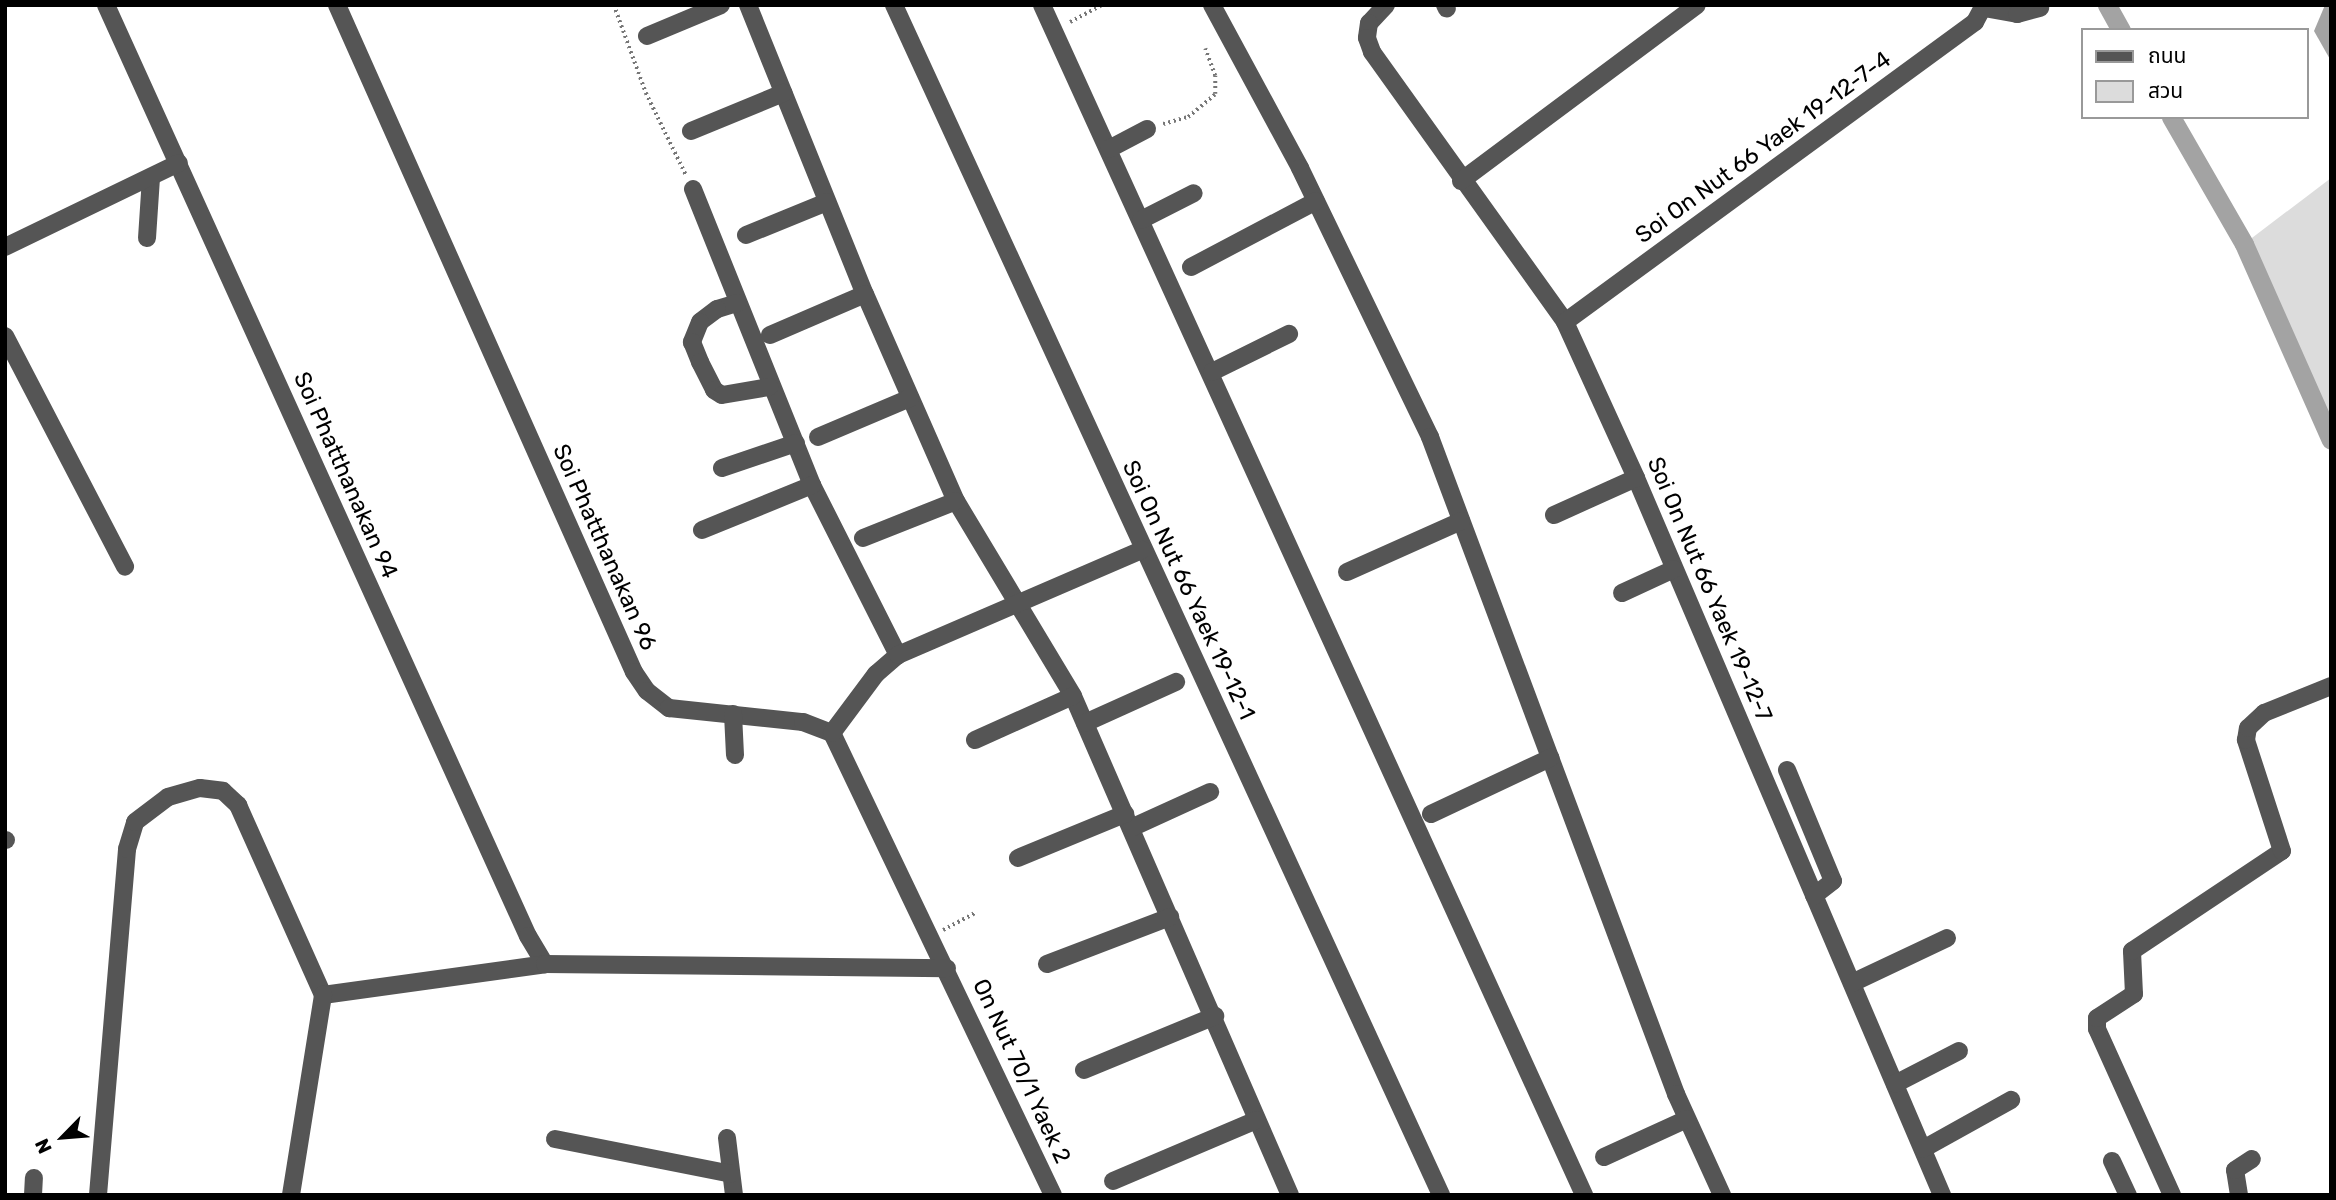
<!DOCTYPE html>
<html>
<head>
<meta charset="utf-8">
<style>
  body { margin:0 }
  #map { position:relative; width:2336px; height:1200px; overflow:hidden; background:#fff; font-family:Rubik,"Noto Sans Thai",sans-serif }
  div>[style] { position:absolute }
  .green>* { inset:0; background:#dcdcdc }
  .water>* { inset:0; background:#a3a3a3 }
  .canal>* { height:19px; margin:-9.5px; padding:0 9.5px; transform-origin:9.5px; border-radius:9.5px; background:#a3a3a3 }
  .path>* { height:3.5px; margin-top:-1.75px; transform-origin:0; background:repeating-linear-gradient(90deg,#777 0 2px,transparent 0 5.5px) }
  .minor>* { height:18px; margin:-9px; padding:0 9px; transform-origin:9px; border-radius:9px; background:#555 }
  span { translate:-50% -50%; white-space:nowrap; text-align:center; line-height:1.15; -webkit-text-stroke:5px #fff; paint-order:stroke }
  .street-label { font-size:23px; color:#000 }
  .frame { position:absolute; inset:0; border:7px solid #000; pointer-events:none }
  .legend { position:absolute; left:2081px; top:28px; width:228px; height:91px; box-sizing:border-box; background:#fff; border:2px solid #999; margin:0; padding:9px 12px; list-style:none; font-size:21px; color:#000 }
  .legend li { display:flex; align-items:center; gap:14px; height:35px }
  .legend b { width:35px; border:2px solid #999 }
  .north { position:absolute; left:28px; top:1102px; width:70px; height:70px; -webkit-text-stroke:5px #fff; paint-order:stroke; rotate:245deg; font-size:19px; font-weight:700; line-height:28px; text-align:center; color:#000 }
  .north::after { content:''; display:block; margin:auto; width:24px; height:32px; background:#000; clip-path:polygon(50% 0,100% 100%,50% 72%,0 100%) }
</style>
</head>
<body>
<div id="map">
  <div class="green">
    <div style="clip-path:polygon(2331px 178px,2331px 440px,2244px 244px)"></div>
  </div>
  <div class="water">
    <div style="clip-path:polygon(2325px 5px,2331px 5px,2331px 61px,2314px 31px)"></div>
  </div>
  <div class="canal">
    <div style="left:2107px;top:5px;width:29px;rotate:61deg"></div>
    <div style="left:2171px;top:117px;width:146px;rotate:60.1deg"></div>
    <div style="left:2244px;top:244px;width:214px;rotate:66.1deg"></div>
  </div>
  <div class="path">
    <div style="left:614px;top:5px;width:94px;rotate:70deg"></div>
    <div style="left:646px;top:93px;width:91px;rotate:64deg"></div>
    <div style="left:1070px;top:22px;width:36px;rotate:-28deg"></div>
    <div style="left:1163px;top:124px;width:26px;rotate:-16deg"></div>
    <div style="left:1188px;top:117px;width:35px;rotate:-40deg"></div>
    <div style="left:1215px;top:94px;width:18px;rotate:-90deg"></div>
    <div style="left:1215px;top:76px;width:29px;rotate:-110deg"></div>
    <div style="left:943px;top:930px;width:38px;rotate:-28deg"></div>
  </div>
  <div class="minor">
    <div style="left:106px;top:5px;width:1022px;rotate:65.62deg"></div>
    <div style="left:528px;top:936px;width:33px;rotate:59deg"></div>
    <div style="left:337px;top:5px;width:730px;rotate:66deg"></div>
    <div style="left:634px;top:672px;width:23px;rotate:56deg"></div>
    <div style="left:647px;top:691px;width:28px;rotate:38deg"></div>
    <div style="left:669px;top:708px;width:135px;rotate:6deg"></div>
    <div style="left:803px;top:722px;width:31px;rotate:21deg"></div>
    <div style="left:832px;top:733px;width:512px;rotate:64.44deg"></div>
    <div style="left:748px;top:5px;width:312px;rotate:68deg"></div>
    <div style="left:865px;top:294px;width:226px;rotate:66.3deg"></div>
    <div style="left:956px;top:501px;width:227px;rotate:59deg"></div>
    <div style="left:1073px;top:696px;width:544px;rotate:66.5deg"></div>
    <div style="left:894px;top:5px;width:1310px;rotate:65.31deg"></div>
    <div style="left:1042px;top:5px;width:1308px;rotate:65.51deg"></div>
    <div style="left:1212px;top:5px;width:185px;rotate:61.6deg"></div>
    <div style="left:1300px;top:168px;width:299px;rotate:64.2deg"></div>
    <div style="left:1430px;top:437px;width:702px;rotate:69.47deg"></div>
    <div style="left:1676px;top:1094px;width:111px;rotate:65.5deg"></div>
    <div style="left:1386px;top:5px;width:25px;rotate:133deg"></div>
    <div style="left:1369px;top:23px;width:15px;rotate:98deg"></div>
    <div style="left:1367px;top:38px;width:15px;rotate:70deg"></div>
    <div style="left:1372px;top:52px;width:332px;rotate:54.4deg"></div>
    <div style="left:1565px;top:322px;width:171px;rotate:65.5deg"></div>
    <div style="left:1636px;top:478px;width:780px;rotate:66.89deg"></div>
    <div style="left:1445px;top:5px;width:4px;rotate:63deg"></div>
    <div style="left:1984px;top:8px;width:34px;rotate:10deg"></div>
    <div style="left:2017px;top:14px;width:24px;rotate:-15deg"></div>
    <div style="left:647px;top:36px;width:80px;rotate:-22.7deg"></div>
    <div style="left:691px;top:131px;width:100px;rotate:-22.4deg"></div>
    <div style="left:1109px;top:149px;width:43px;rotate:-27.8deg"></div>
    <div style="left:1461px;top:181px;width:294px;rotate:-36.7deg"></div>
    <div style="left:693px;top:189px;width:319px;rotate:68.1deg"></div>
    <div style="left:812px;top:485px;width:191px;rotate:63.2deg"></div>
    <div style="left:1141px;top:220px;width:59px;rotate:-27deg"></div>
    <div style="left:746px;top:235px;width:87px;rotate:-22.2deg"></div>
    <div style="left:147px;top:238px;width:61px;rotate:-86.2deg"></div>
    <div style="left:5px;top:247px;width:193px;rotate:-25.8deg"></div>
    <div style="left:1191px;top:267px;width:141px;rotate:-27.8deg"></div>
    <div style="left:737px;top:303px;width:21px;rotate:163deg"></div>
    <div style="left:717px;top:309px;width:21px;rotate:143deg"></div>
    <div style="left:700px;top:322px;width:22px;rotate:112deg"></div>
    <div style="left:692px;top:342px;width:22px;rotate:68deg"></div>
    <div style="left:700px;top:362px;width:31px;rotate:63deg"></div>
    <div style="left:714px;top:390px;width:9px;rotate:32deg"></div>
    <div style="left:722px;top:395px;width:48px;rotate:-9.7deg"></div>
    <div style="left:1565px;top:322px;width:508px;rotate:-36.19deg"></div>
    <div style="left:1975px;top:22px;width:19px;rotate:-62deg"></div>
    <div style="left:770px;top:335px;width:103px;rotate:-23.3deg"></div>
    <div style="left:5px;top:336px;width:260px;rotate:62.5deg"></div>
    <div style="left:1212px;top:372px;width:86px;rotate:-26.3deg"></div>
    <div style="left:818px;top:437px;width:100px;rotate:-23deg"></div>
    <div style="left:722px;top:468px;width:78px;rotate:-18.7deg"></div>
    <div style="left:1554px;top:515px;width:90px;rotate:-24.3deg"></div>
    <div style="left:702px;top:530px;width:119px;rotate:-22.2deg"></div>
    <div style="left:863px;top:538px;width:100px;rotate:-21.7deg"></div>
    <div style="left:1347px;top:572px;width:125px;rotate:-24.1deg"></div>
    <div style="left:1622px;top:593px;width:57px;rotate:-24.8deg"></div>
    <div style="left:733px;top:714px;width:41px;rotate:87.2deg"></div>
    <div style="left:1085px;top:723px;width:100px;rotate:-24.3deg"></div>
    <div style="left:832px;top:733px;width:74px;rotate:-53.3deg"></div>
    <div style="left:876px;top:674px;width:29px;rotate:-41deg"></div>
    <div style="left:898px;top:655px;width:266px;rotate:-23.3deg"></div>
    <div style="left:975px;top:740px;width:107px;rotate:-24.2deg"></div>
    <div style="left:1787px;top:770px;width:120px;rotate:67.5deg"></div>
    <div style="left:1833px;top:881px;width:24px;rotate:142deg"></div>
    <div style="left:1431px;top:814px;width:132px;rotate:-25.2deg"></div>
    <div style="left:1131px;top:828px;width:87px;rotate:-24.5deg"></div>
    <div style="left:5px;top:840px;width:1px"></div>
    <div style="left:1018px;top:858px;width:116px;rotate:-22.4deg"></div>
    <div style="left:1047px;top:964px;width:132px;rotate:-20.9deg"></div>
    <div style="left:1852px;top:983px;width:105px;rotate:-25.3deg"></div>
    <div style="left:1084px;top:1070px;width:142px;rotate:-22.4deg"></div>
    <div style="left:1895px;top:1084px;width:72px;rotate:-27.3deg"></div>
    <div style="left:727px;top:1138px;width:57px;rotate:83deg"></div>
    <div style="left:555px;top:1139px;width:179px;rotate:11.2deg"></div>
    <div style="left:1923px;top:1149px;width:101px;rotate:-29.1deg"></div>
    <div style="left:1604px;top:1157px;width:91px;rotate:-24.6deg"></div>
    <div style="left:2112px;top:1161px;width:38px;rotate:65deg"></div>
    <div style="left:1113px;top:1181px;width:156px;rotate:-23deg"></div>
    <div style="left:33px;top:1195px;width:17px;rotate:-87deg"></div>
    <div style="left:98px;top:1195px;width:347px;rotate:-85.2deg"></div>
    <div style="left:127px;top:849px;width:28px;rotate:-73deg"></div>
    <div style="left:135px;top:822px;width:41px;rotate:-37.1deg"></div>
    <div style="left:168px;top:797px;width:33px;rotate:-16deg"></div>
    <div style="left:200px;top:788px;width:23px;rotate:7deg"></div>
    <div style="left:223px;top:791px;width:21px;rotate:43deg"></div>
    <div style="left:238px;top:805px;width:208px;rotate:65.9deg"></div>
    <div style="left:323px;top:995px;width:224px;rotate:-7.9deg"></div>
    <div style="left:545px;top:964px;width:402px;rotate:0.6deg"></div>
    <div style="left:291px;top:1195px;width:203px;rotate:-80.9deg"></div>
    <div style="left:2172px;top:1195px;width:182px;rotate:-114.3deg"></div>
    <div style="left:2097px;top:1029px;width:11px;rotate:-90deg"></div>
    <div style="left:2097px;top:1018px;width:44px;rotate:-33deg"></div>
    <div style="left:2134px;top:994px;width:43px;rotate:-92.7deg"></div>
    <div style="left:2132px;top:951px;width:180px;rotate:-33.7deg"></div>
    <div style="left:2282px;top:851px;width:117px;rotate:-108deg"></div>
    <div style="left:2246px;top:740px;width:12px;rotate:-81deg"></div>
    <div style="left:2248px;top:728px;width:22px;rotate:-43deg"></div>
    <div style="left:2264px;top:713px;width:72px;rotate:-21.9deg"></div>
    <div style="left:2239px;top:1195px;width:25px;rotate:-99deg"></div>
    <div style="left:2235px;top:1170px;width:20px;rotate:-33deg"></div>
  </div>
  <div class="street-label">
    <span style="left:1763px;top:147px;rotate:-36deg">Soi On Nut 66 Yaek 19-12-7-4</span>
    <span style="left:346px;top:475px;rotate:66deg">Soi Phatthanakan 94</span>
    <span style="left:605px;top:547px;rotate:66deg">Soi Phatthanakan 96</span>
    <span style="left:1710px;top:589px;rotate:67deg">Soi On Nut 66 Yaek 19-12-7</span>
    <span style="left:1189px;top:590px;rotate:65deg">Soi On Nut 66 Yaek 19-12-1</span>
    <span style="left:1022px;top:1071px;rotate:65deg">On Nut 70/1 Yaek 2</span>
  </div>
  <div class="frame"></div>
  <ul class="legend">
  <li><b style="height:9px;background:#555"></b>ถนน</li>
  <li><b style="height:19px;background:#dcdcdc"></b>สวน</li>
  </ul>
  <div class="north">N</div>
</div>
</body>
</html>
